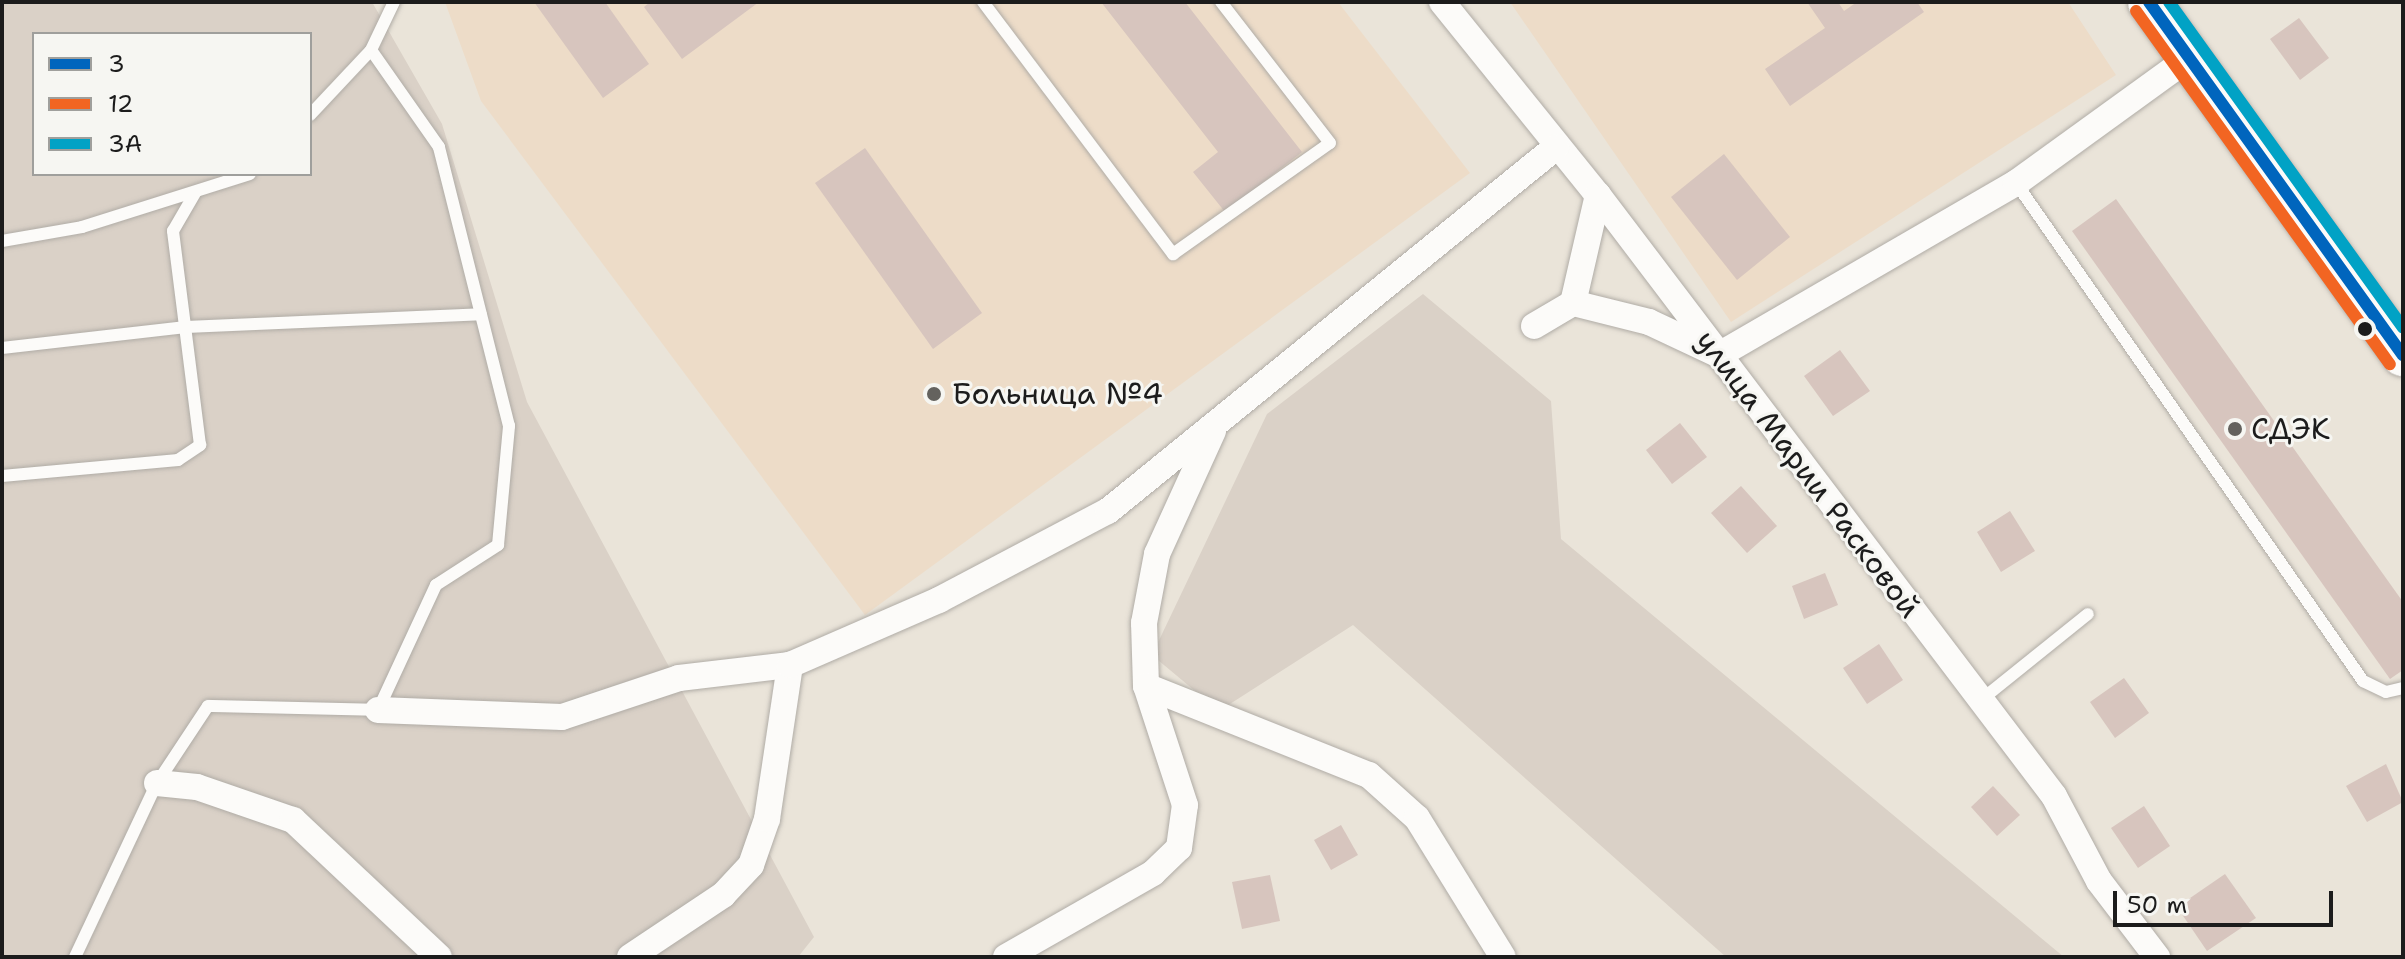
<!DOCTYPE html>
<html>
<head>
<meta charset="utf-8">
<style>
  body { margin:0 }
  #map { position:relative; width:2405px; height:959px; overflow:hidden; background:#eae4d9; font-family:"Shantell Sans",sans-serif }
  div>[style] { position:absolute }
  .built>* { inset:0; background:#eddcc8 }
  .industrial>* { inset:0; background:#dad1c7 }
  .building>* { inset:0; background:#d7c5be }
  .roads { filter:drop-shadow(0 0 2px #b0aca6) drop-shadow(0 0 2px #b0aca6) }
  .lane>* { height:12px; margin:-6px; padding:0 6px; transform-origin:6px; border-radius:6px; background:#fcfbf9 }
  .street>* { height:26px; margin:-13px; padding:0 13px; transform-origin:13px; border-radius:13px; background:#fcfbf9 }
  .primary>* { height:42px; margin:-21px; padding:0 21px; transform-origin:21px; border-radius:21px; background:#fcfbf9 }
  .bus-1>* { height:12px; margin:-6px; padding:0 6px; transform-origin:6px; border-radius:6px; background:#0065bd }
  .bus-2>* { height:12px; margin:-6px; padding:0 6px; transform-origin:6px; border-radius:6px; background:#f26522 }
  .bus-3>* { height:12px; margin:-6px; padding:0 6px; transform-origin:6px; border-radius:6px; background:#01a2c5 }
  .dots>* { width:22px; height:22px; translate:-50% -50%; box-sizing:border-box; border:4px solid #f6f6f2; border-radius:50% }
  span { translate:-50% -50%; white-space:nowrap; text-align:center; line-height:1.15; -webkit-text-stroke:6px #f6f6f2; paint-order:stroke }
  .poi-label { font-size:30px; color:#1c1c1c }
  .left { translate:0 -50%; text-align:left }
  .street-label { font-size:30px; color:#1c1c1c }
  .frame { position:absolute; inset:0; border:4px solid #1c1c1c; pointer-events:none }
  .legend { position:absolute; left:32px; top:32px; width:280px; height:144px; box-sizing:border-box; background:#f6f6f2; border:2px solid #9f9f9c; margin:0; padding:10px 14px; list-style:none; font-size:24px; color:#1c1c1c }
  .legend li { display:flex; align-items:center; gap:16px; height:40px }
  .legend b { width:40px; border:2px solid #9f9f9c }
  .scale { position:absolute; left:2113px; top:891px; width:220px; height:36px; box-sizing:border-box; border:4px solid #1c1c1c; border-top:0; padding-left:10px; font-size:24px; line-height:28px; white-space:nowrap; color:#1c1c1c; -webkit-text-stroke:6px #f6f6f2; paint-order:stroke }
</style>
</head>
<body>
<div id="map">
  <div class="built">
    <div style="clip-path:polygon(445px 2px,1338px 2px,1470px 173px,865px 615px,481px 101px)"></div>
    <div style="clip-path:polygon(1510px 2px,2068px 2px,2116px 75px,1731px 322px)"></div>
  </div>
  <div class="industrial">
    <div style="clip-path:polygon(evenodd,2px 2px,372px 2px,442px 124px,527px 402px,814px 937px,798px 957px,2px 957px,2px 2px,34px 34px,310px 34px,310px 174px,34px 174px,34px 34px)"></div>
    <div style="clip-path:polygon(1423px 294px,1551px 401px,1561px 539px,2064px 957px,1726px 957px,1353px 625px,1219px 711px,1152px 655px,1267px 414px)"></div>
  </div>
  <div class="building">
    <div style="clip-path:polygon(534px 2px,605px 2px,649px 64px,603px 98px)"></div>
    <div style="clip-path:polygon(650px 2px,759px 2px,682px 59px,644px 7px)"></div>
    <div style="clip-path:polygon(1101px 2px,1185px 2px,1302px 152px,1225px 212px,1193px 172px,1218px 152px)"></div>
    <div style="clip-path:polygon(1807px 2px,1838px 2px,1844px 11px,1857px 2px,1917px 2px,1924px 12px,1790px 106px,1765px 69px,1825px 28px)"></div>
    <div style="clip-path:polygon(2299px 18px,2329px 58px,2300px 80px,2270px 39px)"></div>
    <div style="clip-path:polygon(865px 148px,982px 313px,933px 349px,815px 183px)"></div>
    <div style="clip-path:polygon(1724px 154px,1790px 237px,1737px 280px,1671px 197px)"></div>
    <div style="clip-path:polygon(2116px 199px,2403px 602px,2403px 670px,2390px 679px,2072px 231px)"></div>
    <div style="clip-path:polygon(1840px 350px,1870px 391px,1833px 416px,1804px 376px)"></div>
    <div style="clip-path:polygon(1680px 423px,1707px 457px,1672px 484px,1646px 450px)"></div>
    <div style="clip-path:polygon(1741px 486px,1777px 526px,1747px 553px,1711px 513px)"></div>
    <div style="clip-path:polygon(2010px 511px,2035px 551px,2001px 572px,1977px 532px)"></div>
    <div style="clip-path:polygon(1825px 573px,1838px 605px,1804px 619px,1792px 586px)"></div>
    <div style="clip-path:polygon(1879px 644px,1903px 680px,1867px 704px,1843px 668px)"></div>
    <div style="clip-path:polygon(2124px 678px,2149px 713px,2115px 738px,2090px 702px)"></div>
    <div style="clip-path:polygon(2386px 764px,2403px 802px,2367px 822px,2346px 786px)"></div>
    <div style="clip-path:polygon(1993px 786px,2020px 815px,1997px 836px,1971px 807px)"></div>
    <div style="clip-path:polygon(2144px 806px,2170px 846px,2138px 868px,2111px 828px)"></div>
    <div style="clip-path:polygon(1341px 825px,1358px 855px,1331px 870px,1314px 840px)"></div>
    <div style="clip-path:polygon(2225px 874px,2256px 918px,2207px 951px,2177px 907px)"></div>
    <div style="clip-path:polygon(1270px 875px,1280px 921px,1242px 929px,1232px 882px)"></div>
  </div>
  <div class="roads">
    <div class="lane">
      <div style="left:983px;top:2px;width:316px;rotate:53deg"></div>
      <div style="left:1173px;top:254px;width:192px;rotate:-35.3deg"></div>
      <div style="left:1330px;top:143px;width:178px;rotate:-127.7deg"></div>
      <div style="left:310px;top:115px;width:89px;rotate:-46.8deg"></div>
      <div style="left:2016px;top:183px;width:607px;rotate:55.13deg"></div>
      <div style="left:2363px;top:681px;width:25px;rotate:26deg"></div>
      <div style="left:2386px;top:692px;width:17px;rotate:-13deg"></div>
      <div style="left:2px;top:241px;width:81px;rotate:-9.9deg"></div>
      <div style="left:82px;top:227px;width:176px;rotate:-17.5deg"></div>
      <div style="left:2px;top:348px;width:185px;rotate:-6.5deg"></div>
      <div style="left:186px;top:327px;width:295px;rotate:-2.5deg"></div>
      <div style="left:2px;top:476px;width:177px;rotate:-5.2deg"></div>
      <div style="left:178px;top:460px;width:27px;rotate:-34deg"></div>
      <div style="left:200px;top:445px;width:216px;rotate:-97.2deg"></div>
      <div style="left:173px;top:231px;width:44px;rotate:-59.9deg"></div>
      <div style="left:1981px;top:700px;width:137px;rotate:-38.8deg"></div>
      <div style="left:75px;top:957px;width:192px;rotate:-64.8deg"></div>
      <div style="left:157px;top:783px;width:92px;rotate:-56.5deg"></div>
      <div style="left:208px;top:706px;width:170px;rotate:1.3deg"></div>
      <div style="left:378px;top:710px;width:138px;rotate:-65.1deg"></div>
      <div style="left:436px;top:585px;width:74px;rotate:-32.8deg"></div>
      <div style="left:498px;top:545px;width:120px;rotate:-84.7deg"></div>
      <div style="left:509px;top:426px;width:288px;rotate:-104.1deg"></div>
      <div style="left:439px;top:147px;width:118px;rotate:-125deg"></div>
      <div style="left:371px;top:50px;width:53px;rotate:-64.4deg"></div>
    </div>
    <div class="street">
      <div style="left:1442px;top:2px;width:248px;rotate:51.1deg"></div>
      <div style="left:1598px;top:195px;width:754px;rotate:52.81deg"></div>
      <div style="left:2054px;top:796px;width:96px;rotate:62.1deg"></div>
      <div style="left:2099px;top:881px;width:96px;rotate:52.7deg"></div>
      <div style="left:1573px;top:303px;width:111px;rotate:-77deg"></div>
      <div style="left:1534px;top:326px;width:45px;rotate:-30.5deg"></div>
      <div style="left:1573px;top:303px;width:78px;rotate:14deg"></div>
      <div style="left:1649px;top:322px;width:77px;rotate:25.2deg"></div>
      <div style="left:1719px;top:355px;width:343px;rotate:-30.1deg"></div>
      <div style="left:2016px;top:183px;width:215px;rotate:-35.9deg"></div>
      <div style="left:1146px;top:686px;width:63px;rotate:-91.8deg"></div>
      <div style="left:1144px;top:623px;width:70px;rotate:-79.3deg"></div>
      <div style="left:1157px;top:554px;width:135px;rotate:-65.5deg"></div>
      <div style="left:378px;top:710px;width:184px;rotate:2.2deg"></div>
      <div style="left:562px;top:717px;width:123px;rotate:-18.4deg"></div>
      <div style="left:679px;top:678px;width:112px;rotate:-6.7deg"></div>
      <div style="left:157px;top:783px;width:40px;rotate:5.7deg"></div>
      <div style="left:197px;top:787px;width:102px;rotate:19deg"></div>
      <div style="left:293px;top:820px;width:200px;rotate:43.2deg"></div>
      <div style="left:630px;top:957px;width:112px;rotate:-33.7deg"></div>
      <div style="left:723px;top:895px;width:41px;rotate:-47deg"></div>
      <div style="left:751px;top:865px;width:49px;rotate:-70.8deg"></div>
      <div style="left:767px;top:819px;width:156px;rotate:-81.5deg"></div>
      <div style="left:790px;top:665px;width:163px;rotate:-23.6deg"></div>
      <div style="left:939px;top:600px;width:191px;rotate:-27.8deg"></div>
      <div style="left:1108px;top:511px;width:577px;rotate:-39.09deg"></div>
      <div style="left:1006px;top:957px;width:169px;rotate:-29.7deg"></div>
      <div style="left:1153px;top:873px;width:36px;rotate:-44deg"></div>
      <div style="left:1179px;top:848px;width:43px;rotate:-82.1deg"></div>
      <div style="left:1185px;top:805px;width:125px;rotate:-108.1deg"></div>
      <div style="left:1146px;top:686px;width:240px;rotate:21.8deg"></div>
      <div style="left:1369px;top:775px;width:64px;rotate:41.9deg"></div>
      <div style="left:1417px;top:818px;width:163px;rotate:58.3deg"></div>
    </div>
    <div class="primary">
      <div style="left:2149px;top:2px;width:435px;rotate:54.3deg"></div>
    </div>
  </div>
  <div class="bus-1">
    <div style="left:2149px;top:2px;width:435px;rotate:54.3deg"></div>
  </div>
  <div class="bus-2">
    <div style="left:2136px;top:11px;width:435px;rotate:54.3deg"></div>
  </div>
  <div class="bus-3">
    <div style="left:2169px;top:2px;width:401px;rotate:54.3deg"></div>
  </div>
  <div class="dots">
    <div style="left:2365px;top:329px;background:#1c1c1c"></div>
    <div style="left:934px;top:394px;background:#64625e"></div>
    <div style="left:2235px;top:429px;background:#64625e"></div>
  </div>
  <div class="poi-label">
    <span class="left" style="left:952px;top:394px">Больница №4</span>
    <span class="left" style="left:2251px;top:429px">СДЭК</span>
  </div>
  <div class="street-label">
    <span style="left:1808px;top:474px;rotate:53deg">улица Марии Расковой</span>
  </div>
  <div class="frame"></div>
  <ul class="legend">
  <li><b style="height:10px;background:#0065bd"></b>3</li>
  <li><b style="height:10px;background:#f26522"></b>12</li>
  <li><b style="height:10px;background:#01a2c5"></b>3А</li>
  </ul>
  <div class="scale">50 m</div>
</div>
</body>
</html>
